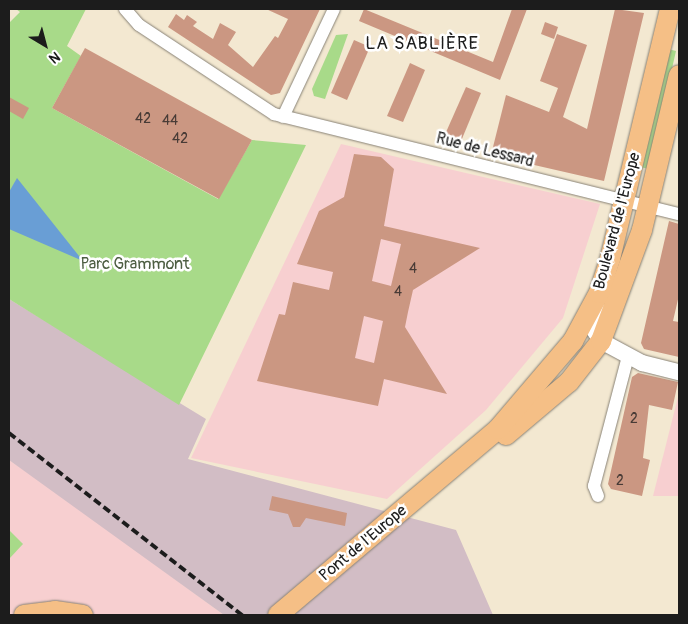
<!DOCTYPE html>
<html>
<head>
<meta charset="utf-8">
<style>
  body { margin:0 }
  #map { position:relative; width:688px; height:624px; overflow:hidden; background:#f3e8d1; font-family:Pangolin,sans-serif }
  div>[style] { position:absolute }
  .built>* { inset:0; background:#f7cfd0 }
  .industrial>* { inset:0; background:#d2bdc5 }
  .green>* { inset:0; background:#a8da89 }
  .water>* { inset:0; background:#699ed5 }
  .building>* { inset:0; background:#cb9782 }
  .roads { filter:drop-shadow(0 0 1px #888276) drop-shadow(0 0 1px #888276) }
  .minor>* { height:12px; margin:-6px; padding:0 6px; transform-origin:6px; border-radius:6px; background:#fff }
  .tertiary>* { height:16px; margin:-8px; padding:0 8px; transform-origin:8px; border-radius:8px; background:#fff }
  .primary>* { height:20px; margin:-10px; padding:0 10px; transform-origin:10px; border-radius:10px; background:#f5bf86 }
  .rail>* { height:4px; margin-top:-2px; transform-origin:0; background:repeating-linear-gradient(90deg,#1c1c1c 0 8px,transparent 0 12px) }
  span { translate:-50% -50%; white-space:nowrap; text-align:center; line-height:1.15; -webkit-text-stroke:5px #fff; paint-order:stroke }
  .number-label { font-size:14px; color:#483b36 }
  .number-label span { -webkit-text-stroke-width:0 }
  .street-label { font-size:16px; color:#1c1c1c }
  .park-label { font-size:16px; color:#4d5e42 }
  .neighbourhood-label { font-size:18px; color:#1c1c1c; letter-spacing:1px }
  .frame { position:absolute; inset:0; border:10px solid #1c1c1c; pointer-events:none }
  .north { position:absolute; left:20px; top:20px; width:50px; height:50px; -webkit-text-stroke:4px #fff; paint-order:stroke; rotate:143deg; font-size:14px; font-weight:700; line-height:20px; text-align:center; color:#1c1c1c }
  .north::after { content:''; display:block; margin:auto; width:18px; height:22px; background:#1c1c1c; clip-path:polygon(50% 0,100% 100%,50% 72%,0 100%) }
</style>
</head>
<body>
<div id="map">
  <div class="built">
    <div style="clip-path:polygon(341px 144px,600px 204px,563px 318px,486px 410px,387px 499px,191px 458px)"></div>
    <div style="clip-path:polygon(679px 393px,679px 496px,653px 496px)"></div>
    <div style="clip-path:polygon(9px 460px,52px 489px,224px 615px,9px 615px)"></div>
  </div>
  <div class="industrial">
    <div style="clip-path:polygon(9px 299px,206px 419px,188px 459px,456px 530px,493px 615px,224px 615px,9px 460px)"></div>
  </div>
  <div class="green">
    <div style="clip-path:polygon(16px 9px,86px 9px,67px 46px,81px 56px,52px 108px,218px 199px,252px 140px,306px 145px,179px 405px,9px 299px,9px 23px,20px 12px)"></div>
    <div style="clip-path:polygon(348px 34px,325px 99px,314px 96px,312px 89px,336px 35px)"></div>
    <div style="clip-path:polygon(668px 49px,676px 51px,649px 169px,640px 167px)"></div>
    <div style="clip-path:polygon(9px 530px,23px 544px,9px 559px)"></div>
  </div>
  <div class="water">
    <div style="clip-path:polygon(17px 178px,83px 261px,9px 229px,9px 192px)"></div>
  </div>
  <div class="building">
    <div style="clip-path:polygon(266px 9px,320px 9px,280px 93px,271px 95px,168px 27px,176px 14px,184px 20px,187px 15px,197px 22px,193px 26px,213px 39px,220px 23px,236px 32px,228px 45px,253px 67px,275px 36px,278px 38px,288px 19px)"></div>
    <div style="clip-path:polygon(364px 9px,493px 62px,512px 9px,527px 9px,500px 80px,359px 21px)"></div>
    <div style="clip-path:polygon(615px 9px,644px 13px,604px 181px,491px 155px,506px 95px,549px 112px,558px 88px,540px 81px,557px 34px,587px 45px,563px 117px,587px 129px)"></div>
    <div style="clip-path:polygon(545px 22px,558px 27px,554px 39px,541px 34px)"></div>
    <div style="clip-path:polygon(354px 40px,370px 47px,347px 100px,331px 93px)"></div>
    <div style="clip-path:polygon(85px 48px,252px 140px,219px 199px,52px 108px)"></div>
    <div style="clip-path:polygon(410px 63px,425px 70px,403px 122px,387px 116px)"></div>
    <div style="clip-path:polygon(466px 87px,481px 93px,459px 146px,443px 139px)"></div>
    <div style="clip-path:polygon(9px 97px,29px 108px,23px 119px,9px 111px)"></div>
    <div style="clip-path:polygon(evenodd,354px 154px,381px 157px,394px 169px,384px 226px,480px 248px,413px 290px,408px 312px,405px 327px,447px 394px,384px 379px,378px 406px,257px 381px,279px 314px,285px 315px,293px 282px,329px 290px,333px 272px,297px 264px,319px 211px,344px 197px,354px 154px,381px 239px,401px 244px,391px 286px,372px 281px,381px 239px,354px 154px,364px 316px,383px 321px,374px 363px,355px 358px,364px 316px)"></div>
    <div style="clip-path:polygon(669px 221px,679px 224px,679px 295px,673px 321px,679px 322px,679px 357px,644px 349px,641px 343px)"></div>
    <div style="clip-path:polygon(638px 373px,678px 382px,672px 410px,649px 405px,643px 458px,650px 460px,642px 496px,611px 489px,608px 484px,632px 377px)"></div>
    <div style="clip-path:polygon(272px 496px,347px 513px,345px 526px,306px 518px,300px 527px,293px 527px,288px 514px,269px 510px)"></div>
  </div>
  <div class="roads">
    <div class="minor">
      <div style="left:125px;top:9px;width:21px;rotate:49deg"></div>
      <div style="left:139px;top:25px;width:162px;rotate:33.4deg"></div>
      <div style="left:274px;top:114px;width:417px;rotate:13.9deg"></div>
      <div style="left:283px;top:117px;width:119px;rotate:-64.7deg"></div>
      <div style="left:598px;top:496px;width:11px;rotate:-112deg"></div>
      <div style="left:594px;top:486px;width:134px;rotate:-75.3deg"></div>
    </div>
    <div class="tertiary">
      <div style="left:596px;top:305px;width:22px;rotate:100deg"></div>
      <div style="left:592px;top:327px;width:17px;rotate:57deg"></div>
      <div style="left:601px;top:341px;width:47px;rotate:28.2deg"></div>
      <div style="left:642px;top:363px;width:38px;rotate:14deg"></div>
    </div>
    <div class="primary">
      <div style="left:506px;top:435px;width:82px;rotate:-40.1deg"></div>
      <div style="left:569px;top:382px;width:52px;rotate:-52deg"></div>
      <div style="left:601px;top:341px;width:118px;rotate:-69.7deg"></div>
      <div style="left:642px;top:230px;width:159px;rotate:-76.6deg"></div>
      <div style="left:24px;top:615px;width:31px;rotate:-7deg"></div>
      <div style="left:55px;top:611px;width:28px;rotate:8deg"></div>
      <div style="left:278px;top:615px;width:288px;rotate:-40.2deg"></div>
      <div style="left:498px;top:429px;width:116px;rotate:-49.6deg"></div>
      <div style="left:573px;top:341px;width:55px;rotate:-61.6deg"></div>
      <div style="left:599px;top:293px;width:36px;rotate:-72deg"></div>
      <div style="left:610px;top:259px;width:257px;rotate:-76.5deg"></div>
    </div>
  </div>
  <div class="rail">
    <div style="left:9px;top:433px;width:296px;rotate:38deg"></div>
  </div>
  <div class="number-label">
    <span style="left:143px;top:119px">42</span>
    <span style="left:170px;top:121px">44</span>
    <span style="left:180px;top:139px">42</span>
    <span style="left:413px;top:269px">4</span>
    <span style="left:398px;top:292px">4</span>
    <span style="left:634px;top:419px">2</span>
    <span style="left:620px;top:481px">2</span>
  </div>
  <div class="street-label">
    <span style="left:485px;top:150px;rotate:14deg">Rue de Lessard</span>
    <span style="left:617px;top:221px;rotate:-75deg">Boulevard de l'Europe</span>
    <span style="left:363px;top:543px;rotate:-40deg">Pont de l'Europe</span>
  </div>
  <div class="park-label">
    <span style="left:135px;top:264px">Parc Grammont</span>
  </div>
  <div class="neighbourhood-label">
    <span style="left:422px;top:44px">LA SABLIÈRE</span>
  </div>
  <div class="frame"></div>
  <div class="north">N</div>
</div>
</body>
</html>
